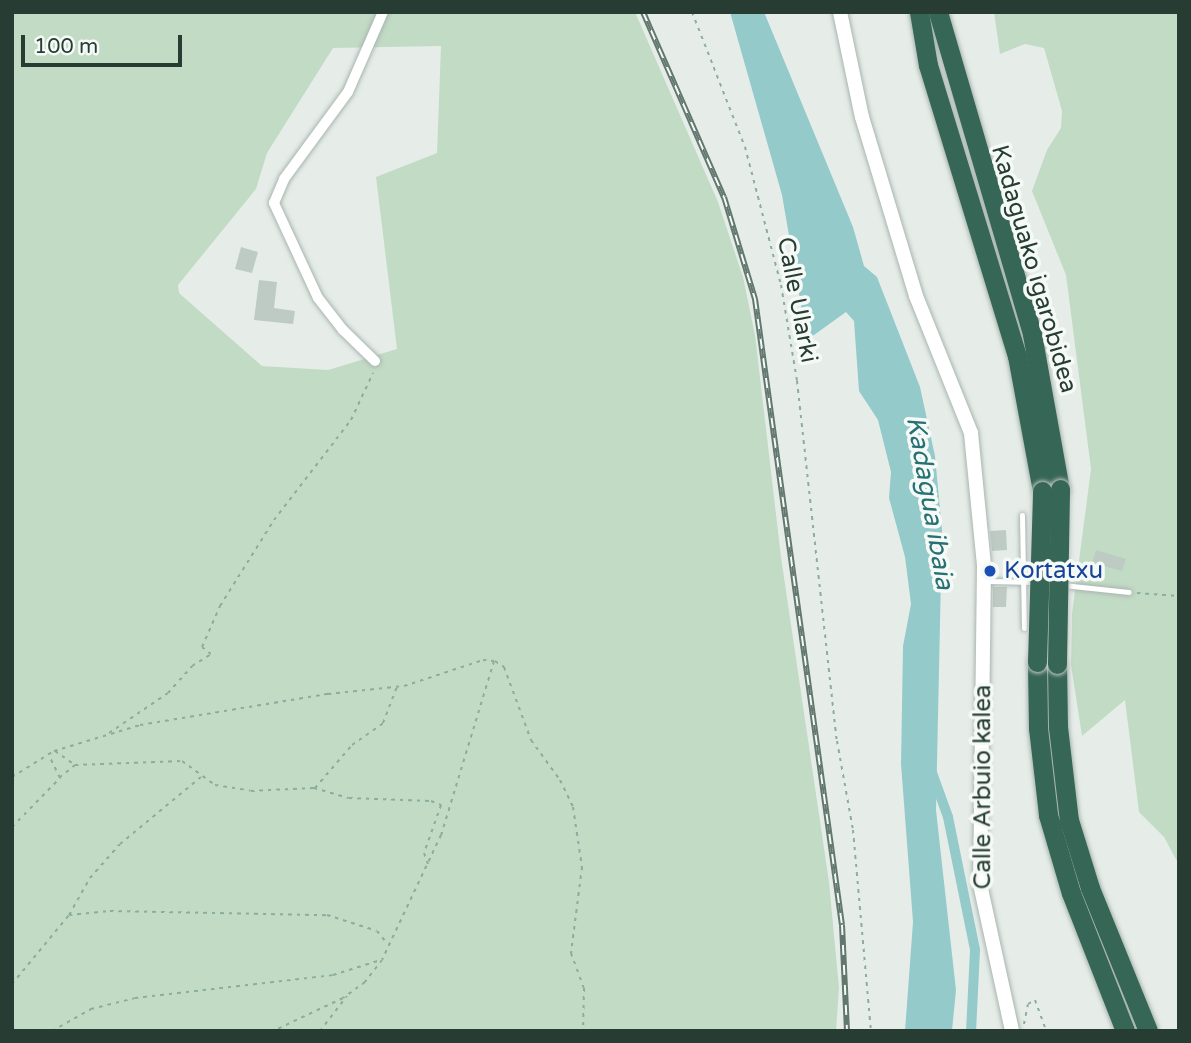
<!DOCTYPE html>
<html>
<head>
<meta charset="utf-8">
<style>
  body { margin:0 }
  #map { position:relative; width:1191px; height:1043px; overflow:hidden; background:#e6ede9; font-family:"Varela Round",sans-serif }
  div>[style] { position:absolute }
  .green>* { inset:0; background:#c2dbc5 }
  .water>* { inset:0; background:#95cacb }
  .canal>* { height:10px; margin:-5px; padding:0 5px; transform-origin:5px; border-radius:5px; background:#95cacb }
  .building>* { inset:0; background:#becbc4 }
  .path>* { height:2px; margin-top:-1px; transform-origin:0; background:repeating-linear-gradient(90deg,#8aad9d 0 3.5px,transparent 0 8.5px) }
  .roads { filter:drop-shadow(0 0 2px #a9b5af) drop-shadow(0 0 2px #a9b5af) }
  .lane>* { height:5px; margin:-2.5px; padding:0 2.5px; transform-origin:2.5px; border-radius:2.5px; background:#fff }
  .street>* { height:10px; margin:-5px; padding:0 5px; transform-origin:5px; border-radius:5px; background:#fff }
  .secondary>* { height:14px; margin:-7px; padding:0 7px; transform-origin:7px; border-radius:7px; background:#fff }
  .highway>* { height:19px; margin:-9.5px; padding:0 9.5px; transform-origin:9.5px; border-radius:9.5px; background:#366656 }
  .rail>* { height:6px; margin-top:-3px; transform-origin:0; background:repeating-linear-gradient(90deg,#f6faf7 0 10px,#62786f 0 20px); box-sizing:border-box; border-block:2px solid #62786f }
  .bridges { filter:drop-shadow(0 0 2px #c3c9c6) drop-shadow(0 0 2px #c3c9c6) }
  .highway-bridge>* { height:19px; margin:-9.5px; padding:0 9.5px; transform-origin:9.5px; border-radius:9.5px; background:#366656 }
  .dots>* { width:19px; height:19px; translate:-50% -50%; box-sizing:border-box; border:4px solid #f6faf7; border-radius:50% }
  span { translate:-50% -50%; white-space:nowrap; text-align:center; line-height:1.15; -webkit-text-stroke:7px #f6faf7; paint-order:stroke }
  .street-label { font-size:24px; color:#273d34 }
  .transit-label { font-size:24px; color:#164399 }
  .left { translate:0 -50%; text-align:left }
  .water-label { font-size:26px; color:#277073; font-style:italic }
  .frame { position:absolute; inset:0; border:14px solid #273d34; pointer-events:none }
  .scale { position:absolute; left:21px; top:35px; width:161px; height:32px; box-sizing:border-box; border:4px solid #273d34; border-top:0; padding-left:9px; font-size:21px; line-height:24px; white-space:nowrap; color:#273d34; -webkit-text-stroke:5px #f6faf7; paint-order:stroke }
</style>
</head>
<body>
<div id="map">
  <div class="green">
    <div style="clip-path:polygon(evenodd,12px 12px,635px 12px,718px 202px,743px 277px,755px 335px,781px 557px,829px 882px,839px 988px,836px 1031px,12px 1031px,12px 12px,441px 46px,437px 153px,376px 177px,397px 349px,328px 370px,262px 366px,179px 293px,178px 285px,256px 189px,267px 153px,333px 48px,441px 46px)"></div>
    <div style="clip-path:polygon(994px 12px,1179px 12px,1179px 865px,1164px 837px,1139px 812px,1125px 700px,1082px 736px,1071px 665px,1072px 614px,1091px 469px,1066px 275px,1032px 191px,1047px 150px,1061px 128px,1062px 111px,1044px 48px,1025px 44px,1000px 54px)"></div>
  </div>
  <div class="water">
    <div style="clip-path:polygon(730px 12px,764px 12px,853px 227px,864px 266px,877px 277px,920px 387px,935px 456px,942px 530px,936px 810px,956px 990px,952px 1031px,905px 1031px,913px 922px,901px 764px,903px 646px,911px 604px,905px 557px,889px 498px,891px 472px,878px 420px,859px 391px,854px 321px,846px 312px,807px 340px,782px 195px)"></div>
  </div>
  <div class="canal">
    <div style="left:931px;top:770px;width:50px;rotate:70.1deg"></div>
    <div style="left:948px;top:817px;width:136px;rotate:78.5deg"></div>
    <div style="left:975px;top:950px;width:81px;rotate:92.8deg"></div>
  </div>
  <div class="building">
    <div style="clip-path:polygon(241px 247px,258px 252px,252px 273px,235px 269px)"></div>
    <div style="clip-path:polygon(259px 280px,277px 282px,274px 308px,295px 311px,293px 324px,254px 320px)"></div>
    <div style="clip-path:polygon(1006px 530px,1007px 550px,992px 551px,990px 531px)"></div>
    <div style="clip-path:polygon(1096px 550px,1126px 559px,1122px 571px,1092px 563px)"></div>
    <div style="clip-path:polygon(993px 587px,1007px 587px,1006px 607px,993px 607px)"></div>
  </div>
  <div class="path">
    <div style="left:692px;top:12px;width:145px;rotate:68.6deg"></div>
    <div style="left:745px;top:147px;width:143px;rotate:75.4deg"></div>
    <div style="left:781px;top:285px;width:97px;rotate:80.5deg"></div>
    <div style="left:797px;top:381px;width:362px;rotate:83.7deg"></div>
    <div style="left:837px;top:741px;width:90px;rotate:79.8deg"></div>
    <div style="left:853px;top:830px;width:202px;rotate:84.9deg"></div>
    <div style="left:1137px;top:593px;width:42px;rotate:4.1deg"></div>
    <div style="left:495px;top:661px;width:11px;rotate:34deg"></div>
    <div style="left:504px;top:667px;width:78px;rotate:69.7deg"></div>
    <div style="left:531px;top:740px;width:49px;rotate:54.1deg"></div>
    <div style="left:560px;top:780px;width:30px;rotate:64deg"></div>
    <div style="left:573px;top:807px;width:61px;rotate:81.5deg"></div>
    <div style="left:582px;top:867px;width:87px;rotate:97.3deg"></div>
    <div style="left:571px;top:953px;width:37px;rotate:70deg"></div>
    <div style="left:584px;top:988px;width:43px;rotate:91.3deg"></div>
    <div style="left:109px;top:733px;width:71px;rotate:-34.1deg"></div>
    <div style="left:168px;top:693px;width:36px;rotate:-48deg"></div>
    <div style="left:192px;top:666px;width:22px;rotate:-32deg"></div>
    <div style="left:211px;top:654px;width:11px;rotate:-142deg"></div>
    <div style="left:202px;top:647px;width:45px;rotate:-66.3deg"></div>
    <div style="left:220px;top:606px;width:102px;rotate:-57.9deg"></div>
    <div style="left:274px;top:520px;width:126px;rotate:-52.4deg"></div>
    <div style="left:351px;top:420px;width:52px;rotate:-64.9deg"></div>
    <div style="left:55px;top:751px;width:24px;rotate:35deg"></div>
    <div style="left:75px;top:765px;width:19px;rotate:141deg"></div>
    <div style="left:75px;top:765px;width:107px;rotate:-2.1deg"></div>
    <div style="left:182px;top:761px;width:41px;rotate:36deg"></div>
    <div style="left:215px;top:785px;width:36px;rotate:9deg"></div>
    <div style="left:251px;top:791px;width:63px;rotate:-2.7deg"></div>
    <div style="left:314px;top:788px;width:36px;rotate:16deg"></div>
    <div style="left:349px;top:798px;width:82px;rotate:2.1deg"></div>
    <div style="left:431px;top:801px;width:11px;rotate:22deg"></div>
    <div style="left:441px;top:805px;width:51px;rotate:109.5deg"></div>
    <div style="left:424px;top:853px;width:12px;rotate:70deg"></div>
    <div style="left:12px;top:777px;width:49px;rotate:-31.8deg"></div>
    <div style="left:54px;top:751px;width:90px;rotate:-16.8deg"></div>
    <div style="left:140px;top:725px;width:191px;rotate:-9.4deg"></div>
    <div style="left:328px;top:694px;width:76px;rotate:-6deg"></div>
    <div style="left:404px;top:686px;width:83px;rotate:-18.2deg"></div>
    <div style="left:483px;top:660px;width:11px;rotate:5deg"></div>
    <div style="left:494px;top:661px;width:182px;rotate:106.9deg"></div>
    <div style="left:441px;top:835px;width:138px;rotate:115.3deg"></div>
    <div style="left:382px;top:960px;width:28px;rotate:128deg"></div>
    <div style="left:365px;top:982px;width:27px;rotate:144deg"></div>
    <div style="left:343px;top:998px;width:77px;rotate:154.8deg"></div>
    <div style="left:315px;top:788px;width:57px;rotate:-49.3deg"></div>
    <div style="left:352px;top:745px;width:38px;rotate:-35deg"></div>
    <div style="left:383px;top:723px;width:39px;rotate:-69deg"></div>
    <div style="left:12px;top:827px;width:69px;rotate:-45.6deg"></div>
    <div style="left:60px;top:778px;width:25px;rotate:-116deg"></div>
    <div style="left:69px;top:915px;width:41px;rotate:-5.6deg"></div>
    <div style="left:110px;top:911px;width:217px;rotate:1.1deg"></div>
    <div style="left:327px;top:915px;width:52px;rotate:17.7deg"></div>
    <div style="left:377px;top:931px;width:14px;rotate:51deg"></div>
    <div style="left:12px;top:984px;width:89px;rotate:-50.4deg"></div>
    <div style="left:69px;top:915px;width:43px;rotate:-60.4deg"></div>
    <div style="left:90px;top:878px;width:45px;rotate:-48.6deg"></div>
    <div style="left:120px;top:844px;width:105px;rotate:-39.6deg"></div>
    <div style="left:1024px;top:1024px;width:20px;rotate:-79deg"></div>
    <div style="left:1028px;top:1004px;width:8px;rotate:-30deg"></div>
    <div style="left:1035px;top:1000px;width:33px;rotate:70deg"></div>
    <div style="left:52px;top:1031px;width:45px;rotate:-29.4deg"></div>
    <div style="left:91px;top:1009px;width:45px;rotate:-14deg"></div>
    <div style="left:135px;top:998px;width:199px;rotate:-6.6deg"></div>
    <div style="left:333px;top:975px;width:50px;rotate:-17.4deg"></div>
    <div style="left:320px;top:1031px;width:44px;rotate:-52.4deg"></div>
  </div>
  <div class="roads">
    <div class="lane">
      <div style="left:1022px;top:515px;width:113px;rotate:89deg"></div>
      <div style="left:987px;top:581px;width:49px;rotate:1.2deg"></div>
      <div style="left:1063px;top:585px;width:66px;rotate:6.1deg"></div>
    </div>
    <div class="street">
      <div style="left:375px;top:361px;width:45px;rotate:-135.9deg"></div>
      <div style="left:343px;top:330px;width:41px;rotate:-128deg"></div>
      <div style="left:318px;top:298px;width:105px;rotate:-114.9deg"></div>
      <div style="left:274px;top:203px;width:26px;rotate:-67deg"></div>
      <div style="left:284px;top:179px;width:108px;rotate:-53.7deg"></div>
      <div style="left:348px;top:92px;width:87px;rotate:-66.4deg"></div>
    </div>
    <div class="secondary">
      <div style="left:840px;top:12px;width:107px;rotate:78.2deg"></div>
      <div style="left:862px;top:117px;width:187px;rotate:73.2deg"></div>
      <div style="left:916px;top:296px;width:148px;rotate:68.1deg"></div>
      <div style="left:971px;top:433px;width:134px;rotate:84.4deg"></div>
      <div style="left:984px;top:566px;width:318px;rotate:90.7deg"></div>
      <div style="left:980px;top:884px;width:150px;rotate:77.7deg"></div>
    </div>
    <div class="highway">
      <div style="left:919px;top:12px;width:54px;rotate:80.4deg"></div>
      <div style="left:928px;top:65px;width:304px;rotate:73deg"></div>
      <div style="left:1017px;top:356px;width:137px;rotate:79.5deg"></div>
      <div style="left:938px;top:12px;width:335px;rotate:73.7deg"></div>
      <div style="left:1032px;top:334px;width:158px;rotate:79.8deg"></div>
      <div style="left:1037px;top:662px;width:66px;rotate:89.1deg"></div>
      <div style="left:1038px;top:728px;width:88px;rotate:83.4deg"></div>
      <div style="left:1048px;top:815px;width:81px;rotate:73.6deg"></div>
      <div style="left:1071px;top:893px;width:148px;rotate:68.6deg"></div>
      <div style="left:1057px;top:664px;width:63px;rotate:89.1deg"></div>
      <div style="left:1058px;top:727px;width:94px;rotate:83.3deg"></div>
      <div style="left:1069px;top:820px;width:71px;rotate:72.8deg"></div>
      <div style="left:1090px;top:888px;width:154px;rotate:67.9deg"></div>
    </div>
  </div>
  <div class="rail">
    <div style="left:643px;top:12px;width:202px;rotate:66.4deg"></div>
    <div style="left:724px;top:197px;width:107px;rotate:73.1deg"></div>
    <div style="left:755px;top:299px;width:632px;rotate:82.09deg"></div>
    <div style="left:842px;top:925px;width:106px;rotate:87.3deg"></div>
  </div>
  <div class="bridges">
    <div class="highway-bridge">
      <div style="left:1037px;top:662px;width:171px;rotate:-88.3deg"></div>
      <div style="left:1057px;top:664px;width:175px;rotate:-89deg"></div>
    </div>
  </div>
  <div class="dots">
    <div style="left:990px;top:571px;background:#1a4fb4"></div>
  </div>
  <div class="street-label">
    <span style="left:1034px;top:269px;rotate:74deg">Kadaguako igarobidea</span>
    <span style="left:797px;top:300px;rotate:79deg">Calle Ularki</span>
    <span style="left:983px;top:787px;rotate:-90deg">Calle Arbuio kalea</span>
  </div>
  <div class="transit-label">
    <span class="left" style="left:1004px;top:571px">Kortatxu</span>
  </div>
  <div class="water-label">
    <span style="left:930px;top:503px;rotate:80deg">Kadagua ibaia</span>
  </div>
  <div class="frame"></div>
  <div class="scale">100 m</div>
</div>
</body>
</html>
